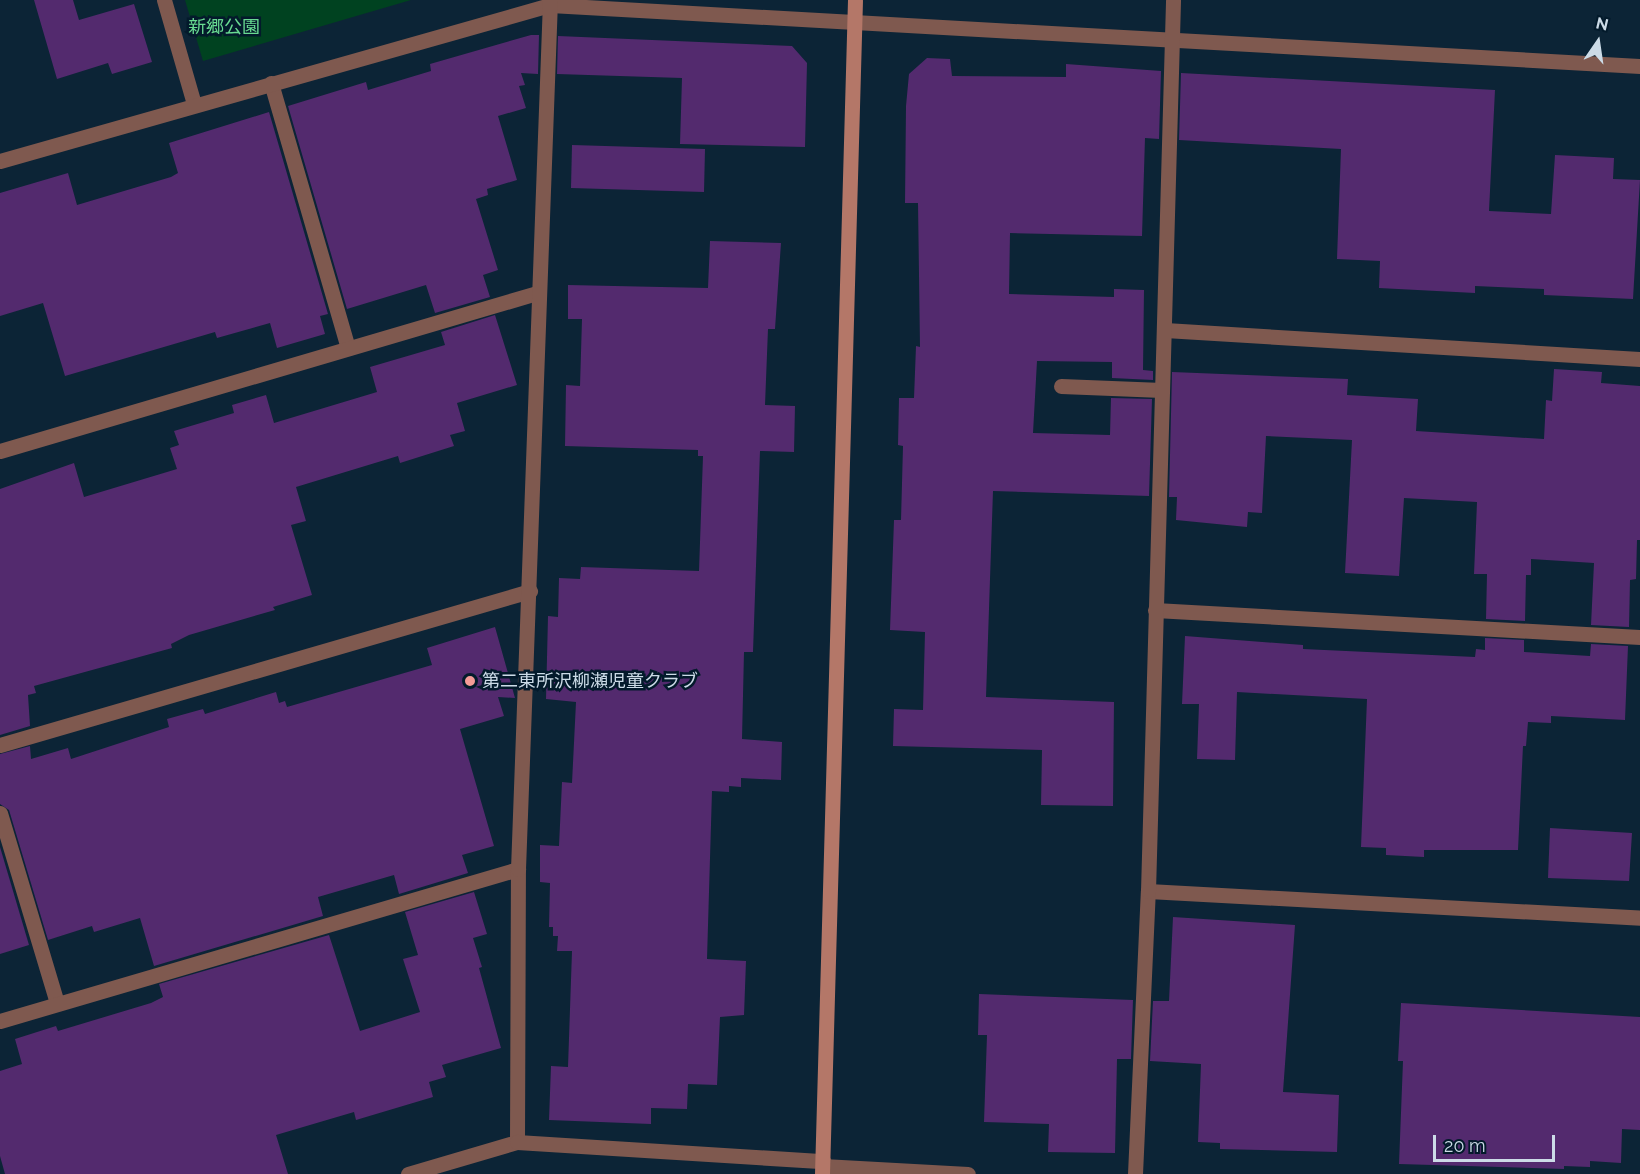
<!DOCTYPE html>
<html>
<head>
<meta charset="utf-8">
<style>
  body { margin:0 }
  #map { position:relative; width:1640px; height:1174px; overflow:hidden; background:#0c2436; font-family:Raleway,"Noto Sans JP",sans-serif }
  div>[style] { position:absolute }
  .green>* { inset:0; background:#004220 }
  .building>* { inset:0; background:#532a6e }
  .lane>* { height:15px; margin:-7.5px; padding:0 7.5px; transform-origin:7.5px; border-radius:7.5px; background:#7f594f }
  .street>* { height:15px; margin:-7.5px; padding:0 7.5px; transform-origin:7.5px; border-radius:7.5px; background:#7f594f }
  .secondary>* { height:15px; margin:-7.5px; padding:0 7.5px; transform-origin:7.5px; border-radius:7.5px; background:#b47768 }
  .dots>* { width:16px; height:16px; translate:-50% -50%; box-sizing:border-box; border:3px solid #031a2b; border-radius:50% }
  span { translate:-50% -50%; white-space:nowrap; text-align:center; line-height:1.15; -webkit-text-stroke:5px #031a2b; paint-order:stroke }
  .park-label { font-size:18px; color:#68db91 }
  .poi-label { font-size:18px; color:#ccdbe7 }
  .left { translate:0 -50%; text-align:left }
  .north { position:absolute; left:1568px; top:12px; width:60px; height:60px; -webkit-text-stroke:4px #031a2b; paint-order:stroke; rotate:13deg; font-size:16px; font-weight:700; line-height:24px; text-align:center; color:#ccdbe7 }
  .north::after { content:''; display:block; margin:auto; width:21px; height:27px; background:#ccdbe7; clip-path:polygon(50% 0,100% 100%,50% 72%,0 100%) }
  .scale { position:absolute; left:1433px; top:1135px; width:122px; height:27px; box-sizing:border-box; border:3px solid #ccdbe7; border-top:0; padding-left:8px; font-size:18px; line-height:21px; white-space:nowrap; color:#ccdbe7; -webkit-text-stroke:4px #031a2b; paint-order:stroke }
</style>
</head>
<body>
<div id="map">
  <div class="green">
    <div style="clip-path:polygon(185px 0,411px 0,203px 61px)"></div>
  </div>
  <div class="building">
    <div style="clip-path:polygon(34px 0,73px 0,79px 20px,134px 4px,152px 62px,112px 74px,108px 63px,57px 79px)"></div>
    <div style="clip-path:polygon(531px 35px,539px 35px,538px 74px,521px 73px,525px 85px,519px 86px,526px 108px,498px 116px,517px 180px,487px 189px,488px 195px,476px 199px,498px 270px,483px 275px,490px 297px,435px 313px,426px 285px,347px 309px,288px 106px,366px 82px,368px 90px,431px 71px,430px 64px)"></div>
    <div style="clip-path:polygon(558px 36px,792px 46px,807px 63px,805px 147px,680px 144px,682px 78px,557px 74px)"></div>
    <div style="clip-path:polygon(927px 58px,950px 59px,952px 76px,1066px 77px,1066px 64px,1161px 71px,1159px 139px,1145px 138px,1142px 236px,1010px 233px,1009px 294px,1114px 297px,1114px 289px,1144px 290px,1143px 370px,1153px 371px,1153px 380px,1112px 378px,1112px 362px,1037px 361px,1033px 433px,1110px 435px,1111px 398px,1152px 399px,1149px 496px,993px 491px,986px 697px,1114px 702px,1113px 806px,1041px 805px,1042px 750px,893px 746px,894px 709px,923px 710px,925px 632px,890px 630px,894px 520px,901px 520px,903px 446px,898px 445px,899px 398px,914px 398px,916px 346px,920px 347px,918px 203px,905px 203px,906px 106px,909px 74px)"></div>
    <div style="clip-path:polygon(1181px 73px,1495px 90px,1489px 211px,1551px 214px,1555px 155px,1614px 158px,1613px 179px,1640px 180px,1633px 299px,1544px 295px,1544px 289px,1475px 286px,1475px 293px,1379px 288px,1380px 261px,1337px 259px,1341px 149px,1179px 140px)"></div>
    <div style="clip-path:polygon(269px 112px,328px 314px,320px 316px,325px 334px,277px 348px,270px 323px,217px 338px,215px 332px,65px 376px,43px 303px,0 316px,0 193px,68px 173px,77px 205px,171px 177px,178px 173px,169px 143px)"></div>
    <div style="clip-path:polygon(572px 145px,705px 149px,704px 192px,571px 188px)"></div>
    <div style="clip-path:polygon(710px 241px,781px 243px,775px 329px,768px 329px,765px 405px,795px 406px,794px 452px,760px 451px,753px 652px,744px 652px,742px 739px,782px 742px,781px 780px,741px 778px,741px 787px,729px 786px,729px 792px,712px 791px,707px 959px,746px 961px,744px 1015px,720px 1017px,717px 1085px,688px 1084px,687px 1109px,651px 1108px,651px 1124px,549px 1120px,551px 1066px,568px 1067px,572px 951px,557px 951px,558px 936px,553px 936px,553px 927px,549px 927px,550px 883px,540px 882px,540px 845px,559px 846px,562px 782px,572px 783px,576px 702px,546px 699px,548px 616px,558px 617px,559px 578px,580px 579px,581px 567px,699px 571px,703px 456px,698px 456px,698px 450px,565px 446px,566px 385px,580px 386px,582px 319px,568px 319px,568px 285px,708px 288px)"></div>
    <div style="clip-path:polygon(495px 315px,517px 385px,457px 403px,465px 431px,450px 435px,454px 446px,400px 463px,398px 456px,296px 487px,306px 521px,291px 525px,312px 595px,273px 607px,275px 610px,189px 635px,171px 644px,172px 648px,34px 686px,36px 693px,28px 695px,30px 726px,0 735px,0 489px,74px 463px,84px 497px,177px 469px,170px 448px,179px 445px,174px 431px,234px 413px,232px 405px,266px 395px,274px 423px,377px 392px,370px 367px,445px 345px,441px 332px)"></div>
    <div style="clip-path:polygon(1554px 369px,1602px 372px,1601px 383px,1640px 386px,1640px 540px,1637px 540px,1636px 579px,1630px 580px,1629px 627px,1591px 625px,1594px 563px,1531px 559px,1531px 575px,1526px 575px,1525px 621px,1486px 619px,1487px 574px,1474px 574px,1477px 502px,1404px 498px,1399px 576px,1345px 573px,1352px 440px,1266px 436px,1262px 513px,1248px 512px,1247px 527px,1176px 520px,1177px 497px,1169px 497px,1172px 372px,1348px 379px,1347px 395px,1418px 399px,1416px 431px,1544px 439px,1546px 400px,1552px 401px)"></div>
    <div style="clip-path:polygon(495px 627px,515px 698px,498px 697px,504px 716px,460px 729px,494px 846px,462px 855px,468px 873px,399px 894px,394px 875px,318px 897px,323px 916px,154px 966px,140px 918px,94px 932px,92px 926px,48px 940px,9px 810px,0 804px,0 754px,30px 746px,31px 759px,68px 748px,71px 759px,169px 727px,167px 719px,203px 709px,205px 714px,276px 692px,279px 703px,285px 701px,287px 707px,432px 665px,427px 648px)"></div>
    <div style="clip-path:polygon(1185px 636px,1303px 645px,1303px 649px,1475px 657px,1476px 649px,1485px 650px,1485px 638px,1524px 640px,1524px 652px,1590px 656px,1591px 644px,1628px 646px,1625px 720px,1551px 716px,1551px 723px,1528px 722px,1526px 746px,1523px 746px,1518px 850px,1424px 850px,1424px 857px,1386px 855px,1386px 848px,1361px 847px,1367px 699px,1237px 692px,1235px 760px,1197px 759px,1199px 704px,1182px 704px)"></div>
    <div style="clip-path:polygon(1550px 828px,1632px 833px,1629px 881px,1548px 878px)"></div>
    <div style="clip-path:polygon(0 847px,29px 945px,0 954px)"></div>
    <div style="clip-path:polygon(474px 892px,487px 934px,473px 938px,482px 967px,479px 968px,501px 1048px,442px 1065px,446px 1077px,429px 1082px,433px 1097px,356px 1120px,354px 1112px,276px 1135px,288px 1174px,5px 1174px,0 1156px,0 1071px,22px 1064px,15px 1039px,56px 1026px,58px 1031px,151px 1003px,163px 997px,159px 984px,329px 935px,360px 1031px,420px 1012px,403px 959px,418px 955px,405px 912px)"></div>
    <div style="clip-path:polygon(1173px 917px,1295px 925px,1283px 1092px,1339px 1095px,1337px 1152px,1220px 1149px,1220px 1143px,1198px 1142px,1201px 1064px,1150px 1061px,1153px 1001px,1169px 1001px)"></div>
    <div style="clip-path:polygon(979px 994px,1133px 1000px,1131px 1059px,1117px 1059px,1115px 1153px,1048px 1152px,1049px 1124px,984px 1122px,987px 1035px,978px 1035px)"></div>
    <div style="clip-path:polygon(1401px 1003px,1640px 1017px,1640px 1130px,1622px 1129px,1621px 1163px,1590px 1161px,1590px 1167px,1564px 1166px,1564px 1169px,1399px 1164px,1403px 1061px,1398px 1061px)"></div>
  </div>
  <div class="lane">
    <div style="left:1061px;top:386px;width:101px;rotate:2.3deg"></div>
  </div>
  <div class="street">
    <div style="left:164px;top:0;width:108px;rotate:73.9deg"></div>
    <div style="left:271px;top:83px;width:276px;rotate:73.8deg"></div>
    <div style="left:0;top:161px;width:572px;rotate:-15.84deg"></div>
    <div style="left:550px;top:5px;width:1092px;rotate:3.2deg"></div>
    <div style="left:1165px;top:330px;width:476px;rotate:3.5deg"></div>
    <div style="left:0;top:451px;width:560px;rotate:-16.4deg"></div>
    <div style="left:1155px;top:610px;width:486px;rotate:3.2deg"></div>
    <div style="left:0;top:745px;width:552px;rotate:-16.2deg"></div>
    <div style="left:0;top:813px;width:198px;rotate:73.3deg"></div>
    <div style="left:1148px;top:891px;width:493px;rotate:3.1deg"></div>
    <div style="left:0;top:1021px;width:540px;rotate:-16.35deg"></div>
    <div style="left:517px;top:1142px;width:273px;rotate:-89.8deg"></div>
    <div style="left:518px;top:869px;width:870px;rotate:-87.89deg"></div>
    <div style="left:823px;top:1166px;width:145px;rotate:3.2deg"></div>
    <div style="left:408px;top:1174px;width:114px;rotate:-16.4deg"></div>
    <div style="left:517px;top:1142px;width:307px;rotate:3.6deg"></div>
    <div style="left:1135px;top:1174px;width:283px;rotate:-87.4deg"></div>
    <div style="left:1148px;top:891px;width:891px;rotate:-88.39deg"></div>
  </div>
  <div class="secondary">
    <div style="left:822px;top:1174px;width:1174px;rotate:-88.39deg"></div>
  </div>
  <div class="dots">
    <div style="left:470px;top:681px;background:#f59b97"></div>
  </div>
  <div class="park-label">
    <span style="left:224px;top:27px">新郷公園</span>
  </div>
  <div class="poi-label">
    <span class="left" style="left:482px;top:681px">第二東所沢柳瀬児童クラブ</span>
  </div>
  <div class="north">N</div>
  <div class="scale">20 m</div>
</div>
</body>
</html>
